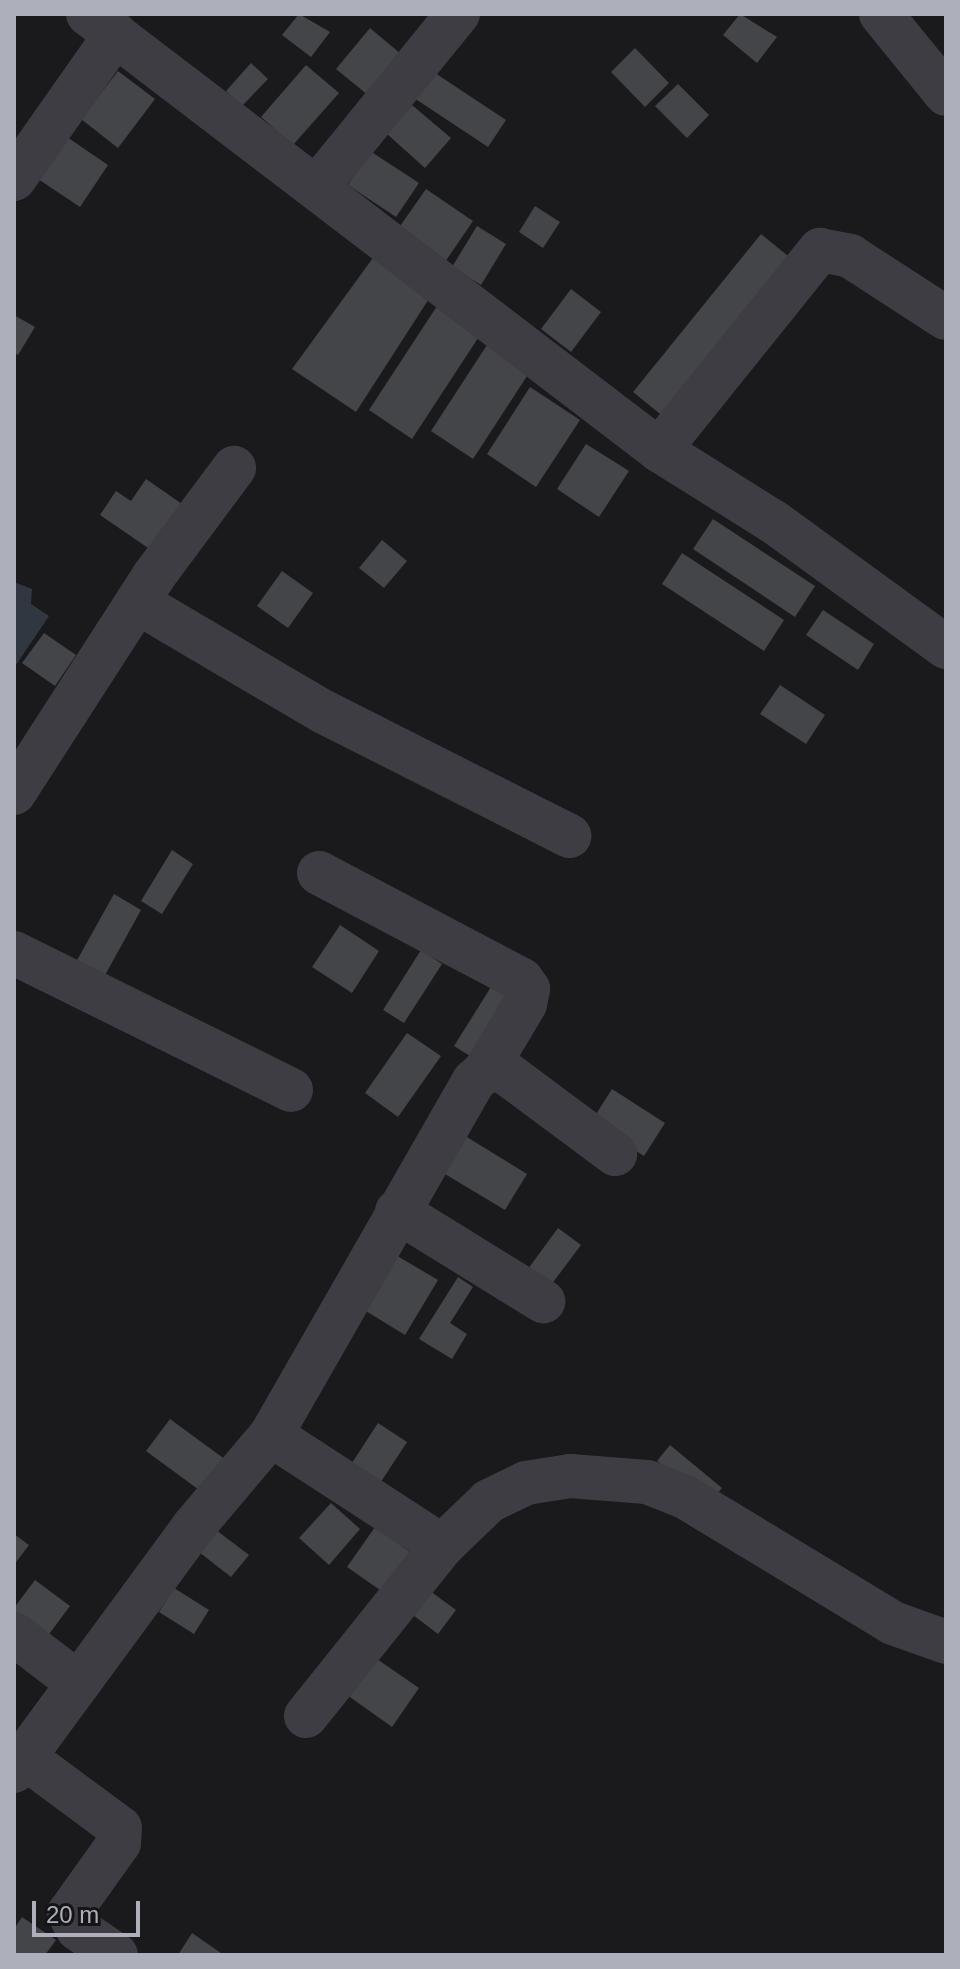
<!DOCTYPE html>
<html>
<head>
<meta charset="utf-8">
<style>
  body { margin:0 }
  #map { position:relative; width:960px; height:1969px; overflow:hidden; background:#1a1a1c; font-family:Arial,sans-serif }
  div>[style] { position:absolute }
  .water>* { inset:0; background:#303740 }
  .building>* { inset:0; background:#444549 }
  .minor>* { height:44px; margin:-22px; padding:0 22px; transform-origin:22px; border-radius:22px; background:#3d3d43 }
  span { translate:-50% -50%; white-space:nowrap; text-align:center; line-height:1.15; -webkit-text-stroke:6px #151517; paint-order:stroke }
  .frame { position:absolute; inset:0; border:16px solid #adb0bb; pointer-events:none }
  .scale { position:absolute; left:32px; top:1901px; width:108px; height:36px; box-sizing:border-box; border:4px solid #adb0bb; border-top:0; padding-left:10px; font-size:24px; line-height:28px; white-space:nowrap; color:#adb0bb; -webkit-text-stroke:6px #151517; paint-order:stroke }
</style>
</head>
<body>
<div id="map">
  <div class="water">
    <div style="clip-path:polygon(14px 582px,32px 589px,31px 604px,49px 616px,14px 668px)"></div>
  </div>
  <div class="building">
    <div style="clip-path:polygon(299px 14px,330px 32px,311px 57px,282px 35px)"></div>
    <div style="clip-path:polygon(740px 14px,777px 37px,757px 63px,723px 35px)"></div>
    <div style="clip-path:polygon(370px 28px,407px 59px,374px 100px,336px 69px)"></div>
    <div style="clip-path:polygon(635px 48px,669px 83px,645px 107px,611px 72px)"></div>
    <div style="clip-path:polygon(251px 63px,268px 79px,242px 106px,226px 91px)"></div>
    <div style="clip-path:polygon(306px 65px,339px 93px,293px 145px,261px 117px)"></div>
    <div style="clip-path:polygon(118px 71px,155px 99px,118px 148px,81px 119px)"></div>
    <div style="clip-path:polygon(432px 71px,506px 120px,488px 147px,414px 98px)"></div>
    <div style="clip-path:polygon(678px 84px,709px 115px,687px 138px,655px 106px)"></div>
    <div style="clip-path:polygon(412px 105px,451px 138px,425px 168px,387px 134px)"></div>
    <div style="clip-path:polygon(67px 137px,108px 165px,80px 207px,38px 179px)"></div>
    <div style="clip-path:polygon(370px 151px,419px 183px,396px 217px,348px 185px)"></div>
    <div style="clip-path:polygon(426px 189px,473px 221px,445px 262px,398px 229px)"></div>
    <div style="clip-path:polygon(535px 206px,560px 222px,543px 248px,519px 232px)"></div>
    <div style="clip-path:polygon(477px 226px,506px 244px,481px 285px,452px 267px)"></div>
    <div style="clip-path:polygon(761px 234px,793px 260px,665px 418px,633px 392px)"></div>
    <div style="clip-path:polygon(378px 251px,434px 291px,356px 412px,292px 369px)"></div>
    <div style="clip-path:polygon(571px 289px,601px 312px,571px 352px,541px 329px)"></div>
    <div style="clip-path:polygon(439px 303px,482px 332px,412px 439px,369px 410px)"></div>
    <div style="clip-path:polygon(14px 315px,35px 327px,18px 355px,14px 353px)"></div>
    <div style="clip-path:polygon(487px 345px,529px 373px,473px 459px,431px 431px)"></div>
    <div style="clip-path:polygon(530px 387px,580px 420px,536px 487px,487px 454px)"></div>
    <div style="clip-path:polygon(586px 444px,629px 471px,599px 517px,557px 489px)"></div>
    <div style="clip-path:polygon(146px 479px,182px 504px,151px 550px,100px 515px,116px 491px,131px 501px)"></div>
    <div style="clip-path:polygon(713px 519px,815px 586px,795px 617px,693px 549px)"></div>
    <div style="clip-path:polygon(382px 540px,407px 561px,384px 588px,359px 568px)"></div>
    <div style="clip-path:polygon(682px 553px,784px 620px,764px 651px,662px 584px)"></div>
    <div style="clip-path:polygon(282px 571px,313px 593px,288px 628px,257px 606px)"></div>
    <div style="clip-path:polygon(823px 610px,874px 644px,858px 670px,806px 635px)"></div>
    <div style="clip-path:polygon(44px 633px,76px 655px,55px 686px,22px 663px)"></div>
    <div style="clip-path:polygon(780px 685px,825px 715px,806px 744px,760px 714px)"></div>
    <div style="clip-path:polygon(172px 850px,193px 864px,162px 914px,141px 901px)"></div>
    <div style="clip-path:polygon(114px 894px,141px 910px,99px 986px,71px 971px)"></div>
    <div style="clip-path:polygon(340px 925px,379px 951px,352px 993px,312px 967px)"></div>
    <div style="clip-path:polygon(421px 950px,442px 964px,404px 1023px,383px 1010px)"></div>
    <div style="clip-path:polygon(491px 987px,515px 1002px,478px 1061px,454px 1046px)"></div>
    <div style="clip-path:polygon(407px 1033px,441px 1056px,398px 1117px,365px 1093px)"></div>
    <div style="clip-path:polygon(612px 1089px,665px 1123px,644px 1156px,591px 1122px)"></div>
    <div style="clip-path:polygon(462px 1134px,527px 1174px,505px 1210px,440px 1171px)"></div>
    <div style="clip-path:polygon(558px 1228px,581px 1245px,548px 1289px,525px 1273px)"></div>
    <div style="clip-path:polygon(394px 1254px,438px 1280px,405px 1335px,361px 1308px)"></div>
    <div style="clip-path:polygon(458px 1277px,473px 1287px,450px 1323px,467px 1334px,452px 1359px,419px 1339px)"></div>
    <div style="clip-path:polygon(170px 1419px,230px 1463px,206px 1495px,146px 1451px)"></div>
    <div style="clip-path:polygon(378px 1423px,407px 1442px,375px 1491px,346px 1472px)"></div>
    <div style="clip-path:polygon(670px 1445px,722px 1488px,710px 1503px,657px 1461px)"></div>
    <div style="clip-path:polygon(331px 1503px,360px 1529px,329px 1565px,299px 1538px)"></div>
    <div style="clip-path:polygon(375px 1527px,417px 1557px,390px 1597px,347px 1567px)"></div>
    <div style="clip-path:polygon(216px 1530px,249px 1555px,231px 1577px,199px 1552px)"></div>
    <div style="clip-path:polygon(14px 1534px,29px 1545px,14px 1565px)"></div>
    <div style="clip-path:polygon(35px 1580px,70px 1606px,44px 1641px,14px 1619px,14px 1608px)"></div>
    <div style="clip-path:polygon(174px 1588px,209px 1610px,194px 1634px,159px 1612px)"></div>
    <div style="clip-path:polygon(426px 1588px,456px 1610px,438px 1634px,409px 1612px)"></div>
    <div style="clip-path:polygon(374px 1657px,419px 1688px,392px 1727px,347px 1695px)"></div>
    <div style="clip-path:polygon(22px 1917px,56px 1940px,45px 1955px,14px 1955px,14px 1929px)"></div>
    <div style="clip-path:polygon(192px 1933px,221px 1953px,219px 1955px,178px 1955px)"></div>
  </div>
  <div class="minor">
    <div style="left:88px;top:14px;width:718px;rotate:37.36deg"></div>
    <div style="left:659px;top:450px;width:136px;rotate:32.1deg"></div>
    <div style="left:774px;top:522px;width:213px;rotate:36deg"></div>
    <div style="left:881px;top:14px;width:103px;rotate:50.9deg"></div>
    <div style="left:14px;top:179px;width:177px;rotate:-54.9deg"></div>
    <div style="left:318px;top:186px;width:222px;rotate:-50.9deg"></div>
    <div style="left:659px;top:450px;width:257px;rotate:-51.2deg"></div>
    <div style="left:820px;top:250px;width:31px;rotate:11deg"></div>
    <div style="left:850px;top:256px;width:114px;rotate:32.9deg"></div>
    <div style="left:137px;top:602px;width:217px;rotate:30.5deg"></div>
    <div style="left:324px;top:712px;width:275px;rotate:26.8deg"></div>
    <div style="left:14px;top:793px;width:257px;rotate:-57.2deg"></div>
    <div style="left:153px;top:577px;width:136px;rotate:-53.4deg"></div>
    <div style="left:319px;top:873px;width:229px;rotate:27.8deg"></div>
    <div style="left:522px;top:980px;width:11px;rotate:56deg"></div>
    <div style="left:528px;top:989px;width:15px;rotate:101deg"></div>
    <div style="left:525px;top:1004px;width:78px;rotate:120.8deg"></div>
    <div style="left:14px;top:953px;width:309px;rotate:26.3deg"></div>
    <div style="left:397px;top:1211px;width:172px;rotate:31.7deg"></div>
    <div style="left:271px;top:1435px;width:204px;rotate:33deg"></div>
    <div style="left:14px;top:1634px;width:81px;rotate:37.4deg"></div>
    <div style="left:306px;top:1716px;width:218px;rotate:-51.3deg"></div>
    <div style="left:442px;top:1546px;width:65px;rotate:-43.8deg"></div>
    <div style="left:489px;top:1501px;width:41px;rotate:-25.9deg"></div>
    <div style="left:526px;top:1483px;width:45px;rotate:-9deg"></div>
    <div style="left:570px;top:1476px;width:77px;rotate:4.5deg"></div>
    <div style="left:647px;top:1482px;width:41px;rotate:21.5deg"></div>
    <div style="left:685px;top:1497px;width:243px;rotate:31.2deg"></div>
    <div style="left:893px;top:1623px;width:56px;rotate:19.7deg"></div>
    <div style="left:24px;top:1757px;width:119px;rotate:36.5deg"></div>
    <div style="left:120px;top:1828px;width:15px;rotate:94deg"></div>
    <div style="left:119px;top:1843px;width:86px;rotate:125.5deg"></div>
    <div style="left:69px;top:1913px;width:18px;rotate:61deg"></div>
    <div style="left:78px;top:1929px;width:46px;rotate:34.4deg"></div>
    <div style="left:14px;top:1771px;width:304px;rotate:-53.7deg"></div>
    <div style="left:194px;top:1526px;width:119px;rotate:-49.8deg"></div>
    <div style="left:271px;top:1435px;width:408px;rotate:-60.2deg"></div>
    <div style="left:474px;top:1081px;width:15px;rotate:-42deg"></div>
    <div style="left:485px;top:1071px;width:17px;rotate:-3deg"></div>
    <div style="left:502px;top:1070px;width:141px;rotate:36.6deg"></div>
  </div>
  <div class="frame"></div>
  <div class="scale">20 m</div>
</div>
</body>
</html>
